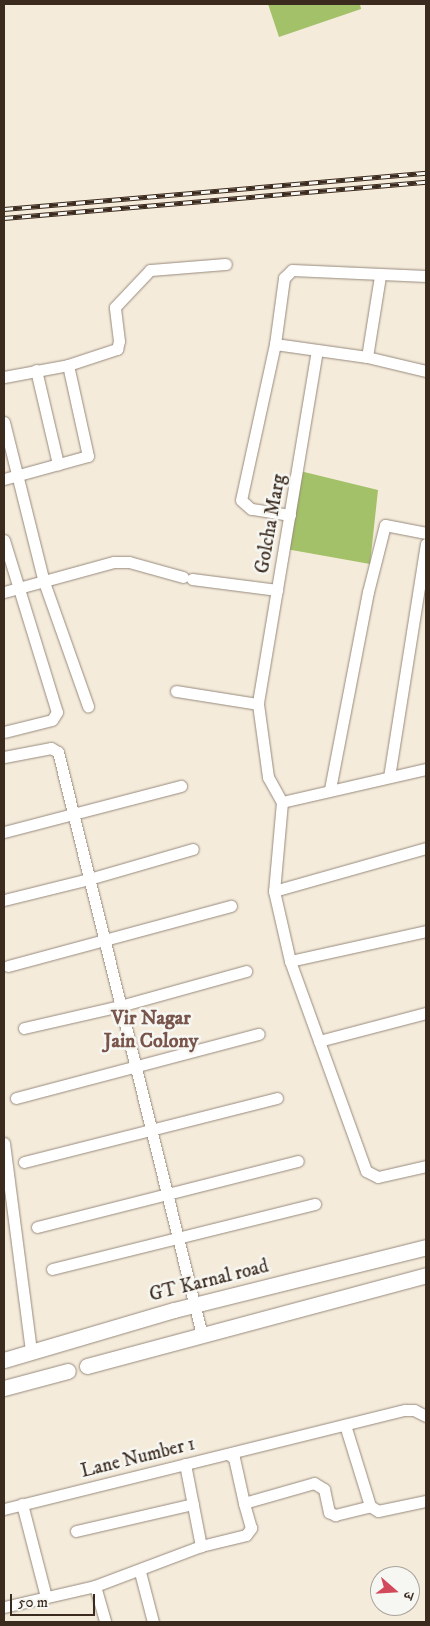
<!DOCTYPE html>
<html>
<head>
<meta charset="utf-8">
<style>
  body { margin:0 }
  #map { position:relative; width:430px; height:1626px; overflow:hidden; background:#f4ebdb; font-family:"IM FELL DW Pica","Noto Serif Devanagari",serif }
  div>[style] { position:absolute }
  .green>* { inset:0; background:#a3c168 }
  .roads { filter:drop-shadow(0 0 1px #988a7c) drop-shadow(0 0 1px #988a7c) }
  .street>* { height:11px; margin:-5.5px; padding:0 5.5px; transform-origin:5.5px; border-radius:5.5px; background:#fff }
  .secondary>* { height:15px; margin:-7.5px; padding:0 7.5px; transform-origin:7.5px; border-radius:7.5px; background:#fff }
  .rail>* { height:5px; margin-top:-2.5px; transform-origin:0; background:repeating-linear-gradient(90deg,#f6f6f2 0 9px,#3b2a1e 0 18px); box-sizing:border-box; border-block:1px solid #3b2a1e }
  span { translate:-50% -50%; white-space:nowrap; text-align:center; line-height:1.15; -webkit-text-stroke:5px #f6f6f2; paint-order:stroke }
  .street-label { font-size:19px; color:#3b2a1e }
  .neighbourhood-label { font-size:20px; color:#78544b; font-weight:700 }
  .frame { position:absolute; inset:0; border:5px solid #3b2a1e; pointer-events:none }
  .north { position:absolute; left:370px; top:1566px; width:50px; height:50px; box-sizing:border-box; background:#f6f6f2; border:1px solid #aba49d; border-radius:50%; rotate:109deg; font-size:14px; font-weight:700; line-height:20px; text-align:center; color:#3b2a1e }
  .north::after { content:''; display:block; margin:auto; width:18px; height:22px; background:#d1495b; clip-path:polygon(50% 0,100% 100%,50% 72%,0 100%) }
  .scale { position:absolute; left:10px; top:1594px; width:85px; height:22px; box-sizing:border-box; border:2px solid #3b2a1e; border-top:0; padding-left:6px; font-size:15px; line-height:18px; white-space:nowrap; color:#3b2a1e; -webkit-text-stroke:4px #f6f6f2; paint-order:stroke }
</style>
</head>
<body>
<div id="map">
  <div class="green">
    <div style="clip-path:polygon(268px 4px,360px 4px,361px 9px,279px 37px)"></div>
    <div style="clip-path:polygon(296px 470px,378px 490px,370px 564px,286px 549px)"></div>
  </div>
  <div class="roads">
    <div class="street">
      <div style="left:275px;top:344px;width:67px;rotate:-82.2deg"></div>
      <div style="left:284px;top:278px;width:11px;rotate:-45deg"></div>
      <div style="left:292px;top:270px;width:134px;rotate:2.6deg"></div>
      <div style="left:317px;top:350px;width:359px;rotate:99.5deg"></div>
      <div style="left:258px;top:704px;width:74px;rotate:82.2deg"></div>
      <div style="left:268px;top:777px;width:29px;rotate:61deg"></div>
      <div style="left:282px;top:802px;width:89px;rotate:95.1deg"></div>
      <div style="left:274px;top:891px;width:158px;rotate:-15.8deg"></div>
      <div style="left:367px;top:357px;width:82px;rotate:-80.9deg"></div>
      <div style="left:36px;top:370px;width:97px;rotate:76.8deg"></div>
      <div style="left:4px;top:377px;width:65px;rotate:-10.6deg"></div>
      <div style="left:68px;top:365px;width:52px;rotate:-18.1deg"></div>
      <div style="left:117px;top:349px;width:8px;rotate:-76deg"></div>
      <div style="left:119px;top:341px;width:34px;rotate:-97deg"></div>
      <div style="left:115px;top:307px;width:51px;rotate:-46.6deg"></div>
      <div style="left:150px;top:270px;width:76px;rotate:-4.5deg"></div>
      <div style="left:4px;top:422px;width:165px;rotate:76deg"></div>
      <div style="left:44px;top:582px;width:132px;rotate:70.5deg"></div>
      <div style="left:4px;top:479px;width:87px;rotate:-15.3deg"></div>
      <div style="left:88px;top:456px;width:93px;rotate:-102.4deg"></div>
      <div style="left:290px;top:515px;width:39px;rotate:-171deg"></div>
      <div style="left:251px;top:509px;width:13px;rotate:-138deg"></div>
      <div style="left:241px;top:500px;width:160px;rotate:-77.7deg"></div>
      <div style="left:275px;top:344px;width:93px;rotate:8deg"></div>
      <div style="left:367px;top:357px;width:61px;rotate:13.3deg"></div>
      <div style="left:4px;top:540px;width:180px;rotate:72.9deg"></div>
      <div style="left:57px;top:712px;width:9px;rotate:122deg"></div>
      <div style="left:52px;top:720px;width:49px;rotate:166deg"></div>
      <div style="left:192px;top:579px;width:86px;rotate:7.4deg"></div>
      <div style="left:4px;top:592px;width:114px;rotate:-15.3deg"></div>
      <div style="left:114px;top:562px;width:15px"></div>
      <div style="left:129px;top:562px;width:56px;rotate:15.5deg"></div>
      <div style="left:176px;top:691px;width:83px;rotate:9deg"></div>
      <div style="left:4px;top:757px;width:48px;rotate:-10.8deg"></div>
      <div style="left:51px;top:748px;width:8px;rotate:30deg"></div>
      <div style="left:58px;top:752px;width:601px;rotate:76.13deg"></div>
      <div style="left:389px;top:777px;width:236px;rotate:-81deg"></div>
      <div style="left:330px;top:789px;width:201px;rotate:-79.1deg"></div>
      <div style="left:368px;top:592px;width:69px;rotate:-75.8deg"></div>
      <div style="left:385px;top:525px;width:42px;rotate:11deg"></div>
      <div style="left:282px;top:802px;width:148px;rotate:-12.9deg"></div>
      <div style="left:4px;top:832px;width:183px;rotate:-14.6deg"></div>
      <div style="left:274px;top:891px;width:72px;rotate:77.1deg"></div>
      <div style="left:290px;top:961px;width:139px;rotate:-12.4deg"></div>
      <div style="left:4px;top:900px;width:88px;rotate:-13.9deg"></div>
      <div style="left:89px;top:879px;width:108px;rotate:-16.1deg"></div>
      <div style="left:290px;top:961px;width:223px;rotate:70.1deg"></div>
      <div style="left:366px;top:1171px;width:13px;rotate:27deg"></div>
      <div style="left:378px;top:1177px;width:49px;rotate:-12.9deg"></div>
      <div style="left:8px;top:966px;width:231px;rotate:-15.1deg"></div>
      <div style="left:24px;top:1028px;width:98px;rotate:-12.9deg"></div>
      <div style="left:120px;top:1006px;width:131px;rotate:-15.5deg"></div>
      <div style="left:319px;top:1041px;width:111px;rotate:-14.7deg"></div>
      <div style="left:16px;top:1098px;width:251px;rotate:-14.8deg"></div>
      <div style="left:4px;top:1143px;width:211px;rotate:82.6deg"></div>
      <div style="left:24px;top:1162px;width:261px;rotate:-14.2deg"></div>
      <div style="left:37px;top:1227px;width:269px;rotate:-14.2deg"></div>
      <div style="left:52px;top:1269px;width:271px;rotate:-13.9deg"></div>
      <div style="left:345px;top:1425px;width:85px;rotate:72.8deg"></div>
      <div style="left:228px;top:1454px;width:7px;rotate:34deg"></div>
      <div style="left:234px;top:1458px;width:46px;rotate:77.5deg"></div>
      <div style="left:185px;top:1464px;width:84px;rotate:79deg"></div>
      <div style="left:22px;top:1504px;width:96px;rotate:75.5deg"></div>
      <div style="left:4px;top:1509px;width:413px;rotate:-13.9deg"></div>
      <div style="left:405px;top:1410px;width:9px"></div>
      <div style="left:414px;top:1410px;width:13px;rotate:27deg"></div>
      <div style="left:76px;top:1531px;width:120px;rotate:-13deg"></div>
      <div style="left:140px;top:1572px;width:52px;rotate:75.4deg"></div>
      <div style="left:95px;top:1586px;width:37px;rotate:74deg"></div>
      <div style="left:4px;top:1607px;width:93px;rotate:-13deg"></div>
      <div style="left:95px;top:1586px;width:113px;rotate:-20.7deg"></div>
      <div style="left:201px;top:1546px;width:46px;rotate:-13.7deg"></div>
      <div style="left:246px;top:1535px;width:9px;rotate:-54deg"></div>
      <div style="left:251px;top:1528px;width:26px;rotate:-106deg"></div>
      <div style="left:244px;top:1503px;width:73px;rotate:-15.9deg"></div>
      <div style="left:314px;top:1483px;width:12px;rotate:31deg"></div>
      <div style="left:324px;top:1489px;width:24px;rotate:78deg"></div>
      <div style="left:329px;top:1512px;width:7px;rotate:27deg"></div>
      <div style="left:335px;top:1515px;width:36px;rotate:-14deg"></div>
      <div style="left:370px;top:1506px;width:9px;rotate:32deg"></div>
      <div style="left:378px;top:1511px;width:49px;rotate:-11.8deg"></div>
    </div>
    <div class="secondary">
      <div style="left:4px;top:1360px;width:177px;rotate:-16.4deg"></div>
      <div style="left:174px;top:1310px;width:260px;rotate:-14deg"></div>
      <div style="left:87px;top:1366px;width:351px;rotate:-15deg"></div>
      <div style="left:4px;top:1388px;width:66px;rotate:-14.9deg"></div>
    </div>
  </div>
  <div class="rail">
    <div style="left:4px;top:209px;width:424px;rotate:-4.9deg"></div>
    <div style="left:4px;top:218px;width:424px;rotate:-4.9deg"></div>
  </div>
  <div class="street-label">
    <span style="left:271px;top:524px;rotate:-80deg">Golcha Marg</span>
    <span style="left:209px;top:1281px;rotate:-14deg">GT Karnal road</span>
    <span style="left:138px;top:1458px;rotate:-14deg">Lane Number 1</span>
  </div>
  <div class="neighbourhood-label">
    <span style="left:151px;top:1030px">Vir Nagar<br>Jain Colony</span>
  </div>
  <div class="frame"></div>
  <div class="north">उ</div>
  <div class="scale">50 m</div>
</div>
</body>
</html>
